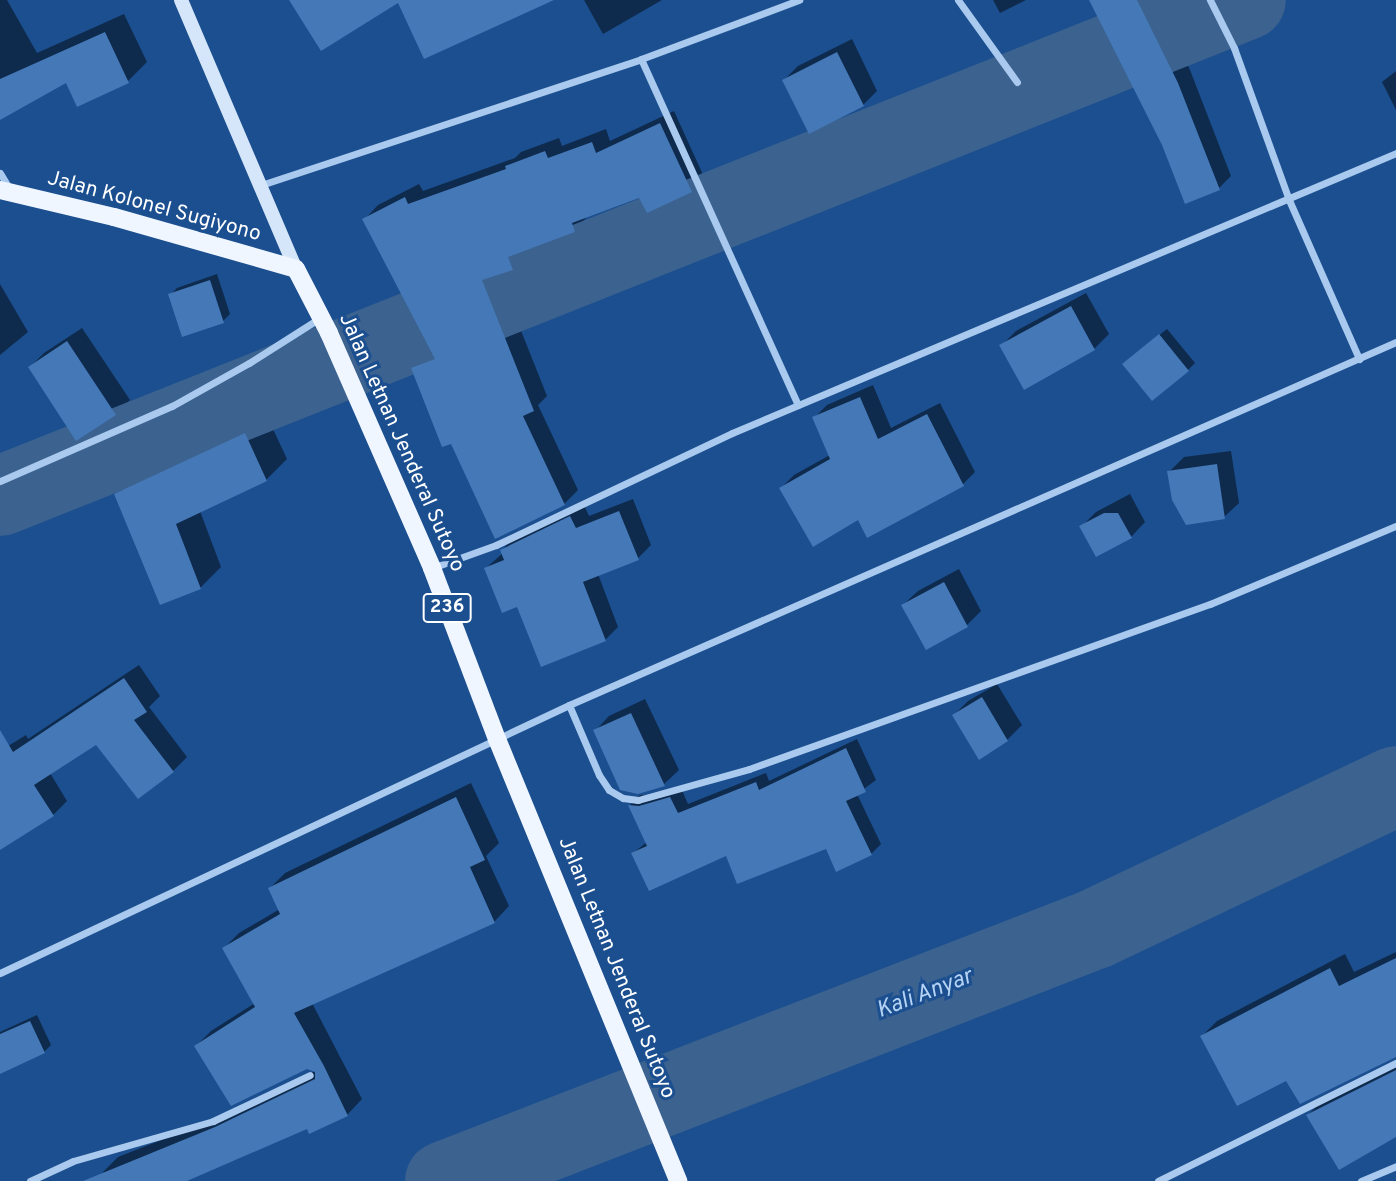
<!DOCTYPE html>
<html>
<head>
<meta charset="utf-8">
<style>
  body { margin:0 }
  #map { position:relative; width:1396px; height:1181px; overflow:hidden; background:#1b4f8f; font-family:Overpass,sans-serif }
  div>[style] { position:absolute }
  .shadow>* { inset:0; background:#0007 }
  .river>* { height:80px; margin:-40px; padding:0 40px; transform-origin:40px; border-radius:40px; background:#3c6290 }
  .building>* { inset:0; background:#4478b7 }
  .street>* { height:7px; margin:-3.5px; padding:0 3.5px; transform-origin:3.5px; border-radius:3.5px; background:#a9c9ee }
  .secondary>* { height:14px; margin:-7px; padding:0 7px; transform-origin:7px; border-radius:7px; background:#d6e6fa }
  .primary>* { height:18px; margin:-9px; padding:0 9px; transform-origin:9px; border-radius:9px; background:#f0f6ff }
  span { translate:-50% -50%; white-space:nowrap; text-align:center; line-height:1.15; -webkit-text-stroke:6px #1b4f8f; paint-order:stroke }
  .shield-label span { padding:2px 5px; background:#1b4f8f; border:2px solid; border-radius:5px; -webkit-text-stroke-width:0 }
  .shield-label { font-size:19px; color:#fff; font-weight:700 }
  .street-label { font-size:21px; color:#fff }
  .water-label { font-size:23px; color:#b5d3f5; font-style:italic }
</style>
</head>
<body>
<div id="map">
  <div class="shadow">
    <div style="clip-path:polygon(0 0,7px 0,37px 53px,124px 14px,147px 62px,128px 81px,67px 81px,0 118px)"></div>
    <div style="clip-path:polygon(584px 0,662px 0,603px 34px)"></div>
    <div style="clip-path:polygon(993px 0,1026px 0,1000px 13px)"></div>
    <div style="clip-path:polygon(1091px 0,1155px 0,1190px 70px,1231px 176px,1219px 188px,1163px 145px)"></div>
    <div style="clip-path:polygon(852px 39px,877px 91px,863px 105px,784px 80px,798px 66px)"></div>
    <div style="clip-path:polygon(1396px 71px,1396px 110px,1382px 82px)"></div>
    <div style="clip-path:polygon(674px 111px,704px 177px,690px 191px,640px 195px,588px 216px,574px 230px,524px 249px,526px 254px,512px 268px,498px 273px,547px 396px,538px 405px,578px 490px,564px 504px,452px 442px,413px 369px,433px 352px,365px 219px,378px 205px,419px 184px,423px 191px,515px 158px,521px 152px,559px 138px,562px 146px,606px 129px,610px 141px)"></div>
    <div style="clip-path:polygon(217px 274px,230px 314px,223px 321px,170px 295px,177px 288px)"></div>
    <div style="clip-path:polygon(0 284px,28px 332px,0 355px)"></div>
    <div style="clip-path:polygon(1086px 293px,1109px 334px,1094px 349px,1001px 346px,1016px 331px)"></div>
    <div style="clip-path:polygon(82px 328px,130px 400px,115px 414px,30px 367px,44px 353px)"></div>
    <div style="clip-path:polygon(1167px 329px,1195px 363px,1188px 370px,1132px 357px)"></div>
    <div style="clip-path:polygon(873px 385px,891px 428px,940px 403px,975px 472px,962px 485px,859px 518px,781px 488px,794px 475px,830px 455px,814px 418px,827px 405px)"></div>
    <div style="clip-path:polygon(266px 414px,287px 459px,266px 480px,200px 511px,221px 567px,200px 588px,116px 495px,137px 474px)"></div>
    <div style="clip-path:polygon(1231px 451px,1239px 503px,1224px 517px,1169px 472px,1184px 457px)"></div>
    <div style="clip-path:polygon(1130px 494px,1145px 522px,1131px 537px,1081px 527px,1096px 512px)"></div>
    <div style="clip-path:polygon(633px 499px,651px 545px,638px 558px,598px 574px,618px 627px,605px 640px,518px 605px,486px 568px,503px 553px,502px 550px,515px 537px,584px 505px,589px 516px)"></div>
    <div style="clip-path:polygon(959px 569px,981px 611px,966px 626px,903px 605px,918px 591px)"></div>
    <div style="clip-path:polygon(139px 665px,160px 696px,149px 707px,187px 757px,173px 771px,97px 743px,50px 773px,67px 801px,53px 815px,0 842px,0 751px,26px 735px,28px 739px)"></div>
    <div style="clip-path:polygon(997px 684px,1022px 725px,1007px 740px,979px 757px,954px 715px,968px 701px)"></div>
    <div style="clip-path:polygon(645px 699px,679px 770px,664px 784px,638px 792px,595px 731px,609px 716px)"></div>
    <div style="clip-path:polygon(857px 739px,876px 780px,857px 794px,881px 844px,871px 854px,827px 847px,727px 853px,633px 853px,647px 842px,630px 805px,640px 795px,651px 796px,681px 788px,688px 804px,766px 773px,769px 781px)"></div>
    <div style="clip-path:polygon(471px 783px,499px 843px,486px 856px,509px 906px,494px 922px,312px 1003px,362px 1099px,347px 1115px,308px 1126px,182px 1181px,106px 1181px,103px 1172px,118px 1157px,233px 1112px,319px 1069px,196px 1046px,211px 1031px,255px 1003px,224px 948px,239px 933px,280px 909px,270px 888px,285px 873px)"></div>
    <div style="clip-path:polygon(1396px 952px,1396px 1056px,1286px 1078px,1202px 1036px,1217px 1021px,1345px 954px,1354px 972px)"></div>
    <div style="clip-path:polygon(37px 1015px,51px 1045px,44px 1052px,0 1072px,0 1032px)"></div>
    <div style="clip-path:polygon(1396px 1064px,1396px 1134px,1308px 1115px,1323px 1100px)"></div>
  </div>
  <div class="river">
    <div style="left:0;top:496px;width:1341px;rotate:-21.71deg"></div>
    <div style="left:445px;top:1181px;width:697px;rotate:-21.19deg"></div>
    <div style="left:1095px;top:929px;width:333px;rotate:-25.4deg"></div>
  </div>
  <div class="building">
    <div style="clip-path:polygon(289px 0,554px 0,424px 59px,398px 3px,321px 51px)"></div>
    <div style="clip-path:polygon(1089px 0,1137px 0,1178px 83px,1220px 190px,1185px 204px,1162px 145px)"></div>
    <div style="clip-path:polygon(105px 32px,129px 83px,77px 107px,66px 83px,0 120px,0 79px)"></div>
    <div style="clip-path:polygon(837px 52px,864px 106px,809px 134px,782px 80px)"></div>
    <div style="clip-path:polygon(660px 123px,692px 192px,647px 213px,639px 198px,572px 223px,575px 232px,508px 257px,513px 270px,482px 280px,534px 411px,523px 416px,565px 505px,495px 539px,451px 444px,442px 447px,411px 368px,435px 359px,362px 219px,405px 197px,408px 204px,506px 169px,505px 166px,545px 151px,548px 158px,592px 142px,596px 153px)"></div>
    <div style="clip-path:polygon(210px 280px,224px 323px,182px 337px,168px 294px)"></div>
    <div style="clip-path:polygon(1071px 306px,1095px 350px,1024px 390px,999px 345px)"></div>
    <div style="clip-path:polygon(1159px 334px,1189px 371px,1152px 401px,1122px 364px)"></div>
    <div style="clip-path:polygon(67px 341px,116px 415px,76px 441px,28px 367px)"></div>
    <div style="clip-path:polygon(860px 397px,878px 439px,927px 414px,964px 486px,867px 538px,858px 520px,813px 547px,779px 488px,830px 459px,812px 417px)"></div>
    <div style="clip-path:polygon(245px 433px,267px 481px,176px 524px,201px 589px,160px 605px,114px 494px)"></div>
    <div style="clip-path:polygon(1217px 464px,1225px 519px,1186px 525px,1172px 500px,1167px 471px)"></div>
    <div style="clip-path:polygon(619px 511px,639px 560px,583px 582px,606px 641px,541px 667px,517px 607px,502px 613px,484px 568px,504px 560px,500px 550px,570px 516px,576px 528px)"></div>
    <div style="clip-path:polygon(1104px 513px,1118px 513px,1132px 538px,1096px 557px,1079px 526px)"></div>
    <div style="clip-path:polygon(944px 582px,968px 627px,926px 650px,901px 605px)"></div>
    <div style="clip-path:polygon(124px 678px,147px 712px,134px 720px,174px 772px,138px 799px,96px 745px,34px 785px,54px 816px,0 850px,0 730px,13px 752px)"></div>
    <div style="clip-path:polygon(982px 697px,1008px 741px,979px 760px,952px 715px)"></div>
    <div style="clip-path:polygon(631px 713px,665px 786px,638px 794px,620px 790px,593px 730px)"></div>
    <div style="clip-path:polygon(846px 748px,866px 792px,846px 801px,872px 855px,836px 872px,826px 849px,737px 884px,726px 856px,649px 891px,631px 853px,647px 846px,628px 805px,639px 806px,670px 797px,678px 813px,756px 782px,759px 790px)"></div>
    <div style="clip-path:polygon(456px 797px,485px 860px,470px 867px,495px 923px,294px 1013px,324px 1066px,348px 1116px,309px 1134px,307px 1129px,187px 1181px,83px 1181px,215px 1127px,315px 1079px,315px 1072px,307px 1069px,231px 1106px,194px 1046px,255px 1007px,222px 948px,280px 914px,268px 888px)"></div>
    <div style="clip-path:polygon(1396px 958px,1396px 1057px,1300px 1104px,1286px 1081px,1237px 1106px,1200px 1036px,1330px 968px,1339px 986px)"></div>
    <div style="clip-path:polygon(30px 1021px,45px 1053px,0 1074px,0 1034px)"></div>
    <div style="clip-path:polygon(1396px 1070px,1396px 1137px,1339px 1170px,1306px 1115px)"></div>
  </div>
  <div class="street">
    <div style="left:958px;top:0;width:101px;rotate:54.3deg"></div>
    <div style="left:1210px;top:0;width:54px;rotate:63.4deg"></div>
    <div style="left:1234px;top:48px;width:162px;rotate:70.1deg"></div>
    <div style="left:1289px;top:200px;width:174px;rotate:66.2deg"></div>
    <div style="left:641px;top:59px;width:380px;rotate:65.6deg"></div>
    <div style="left:0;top:173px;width:17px;rotate:59deg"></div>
    <div style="left:261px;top:185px;width:400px;rotate:-18.3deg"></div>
    <div style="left:641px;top:59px;width:169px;rotate:-20.5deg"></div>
    <div style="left:0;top:481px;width:188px;rotate:-23.6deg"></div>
    <div style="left:172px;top:406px;width:88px;rotate:-29.2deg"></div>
    <div style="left:249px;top:363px;width:84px;rotate:-32.4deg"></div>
    <div style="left:432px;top:568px;width:68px;rotate:-19.8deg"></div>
    <div style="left:496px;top:545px;width:261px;rotate:-25.4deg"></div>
    <div style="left:732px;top:433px;width:721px;rotate:-22.86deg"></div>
    <div style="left:569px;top:705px;width:76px;rotate:66.8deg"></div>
    <div style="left:599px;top:775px;width:18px;rotate:56deg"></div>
    <div style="left:609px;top:790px;width:16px;rotate:30deg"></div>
    <div style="left:623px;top:798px;width:15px;rotate:8deg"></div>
    <div style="left:638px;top:800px;width:115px;rotate:-15.6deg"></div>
    <div style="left:749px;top:769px;width:490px;rotate:-19.7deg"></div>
    <div style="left:1210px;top:604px;width:202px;rotate:-22.8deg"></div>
    <div style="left:0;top:973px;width:629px;rotate:-25.22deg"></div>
    <div style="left:569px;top:705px;width:903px;rotate:-23.7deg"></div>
    <div style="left:30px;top:1181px;width:47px;rotate:-24.9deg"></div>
    <div style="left:73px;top:1161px;width:146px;rotate:-15.9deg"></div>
    <div style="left:213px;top:1121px;width:107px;rotate:-25.4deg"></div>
    <div style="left:1158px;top:1181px;width:266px;rotate:-26.4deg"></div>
    <div style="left:1361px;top:1181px;width:38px;rotate:-23deg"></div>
  </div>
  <div class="secondary">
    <div style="left:181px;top:0;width:293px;rotate:66.9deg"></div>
  </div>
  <div class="primary">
    <div style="left:0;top:190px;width:117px;rotate:13.3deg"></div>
    <div style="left:114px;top:217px;width:189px;rotate:15.9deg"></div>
    <div style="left:296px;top:269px;width:72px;rotate:62.7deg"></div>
    <div style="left:329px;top:333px;width:257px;rotate:66.3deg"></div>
    <div style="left:432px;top:568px;width:183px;rotate:69.2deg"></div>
    <div style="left:497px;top:739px;width:478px;rotate:67.7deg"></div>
  </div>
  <div class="shield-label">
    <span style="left:447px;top:608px">236</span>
  </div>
  <div class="street-label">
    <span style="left:154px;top:207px;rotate:15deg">Jalan Kolonel Sugiyono</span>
    <span style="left:401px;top:443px;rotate:66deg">Jalan Letnan Jenderal Sutoyo</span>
    <span style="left:616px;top:968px;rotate:68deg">Jalan Letnan Jenderal Sutoyo</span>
  </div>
  <div class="water-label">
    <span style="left:925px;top:995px;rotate:-21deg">Kali Anyar</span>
  </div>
</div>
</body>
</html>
